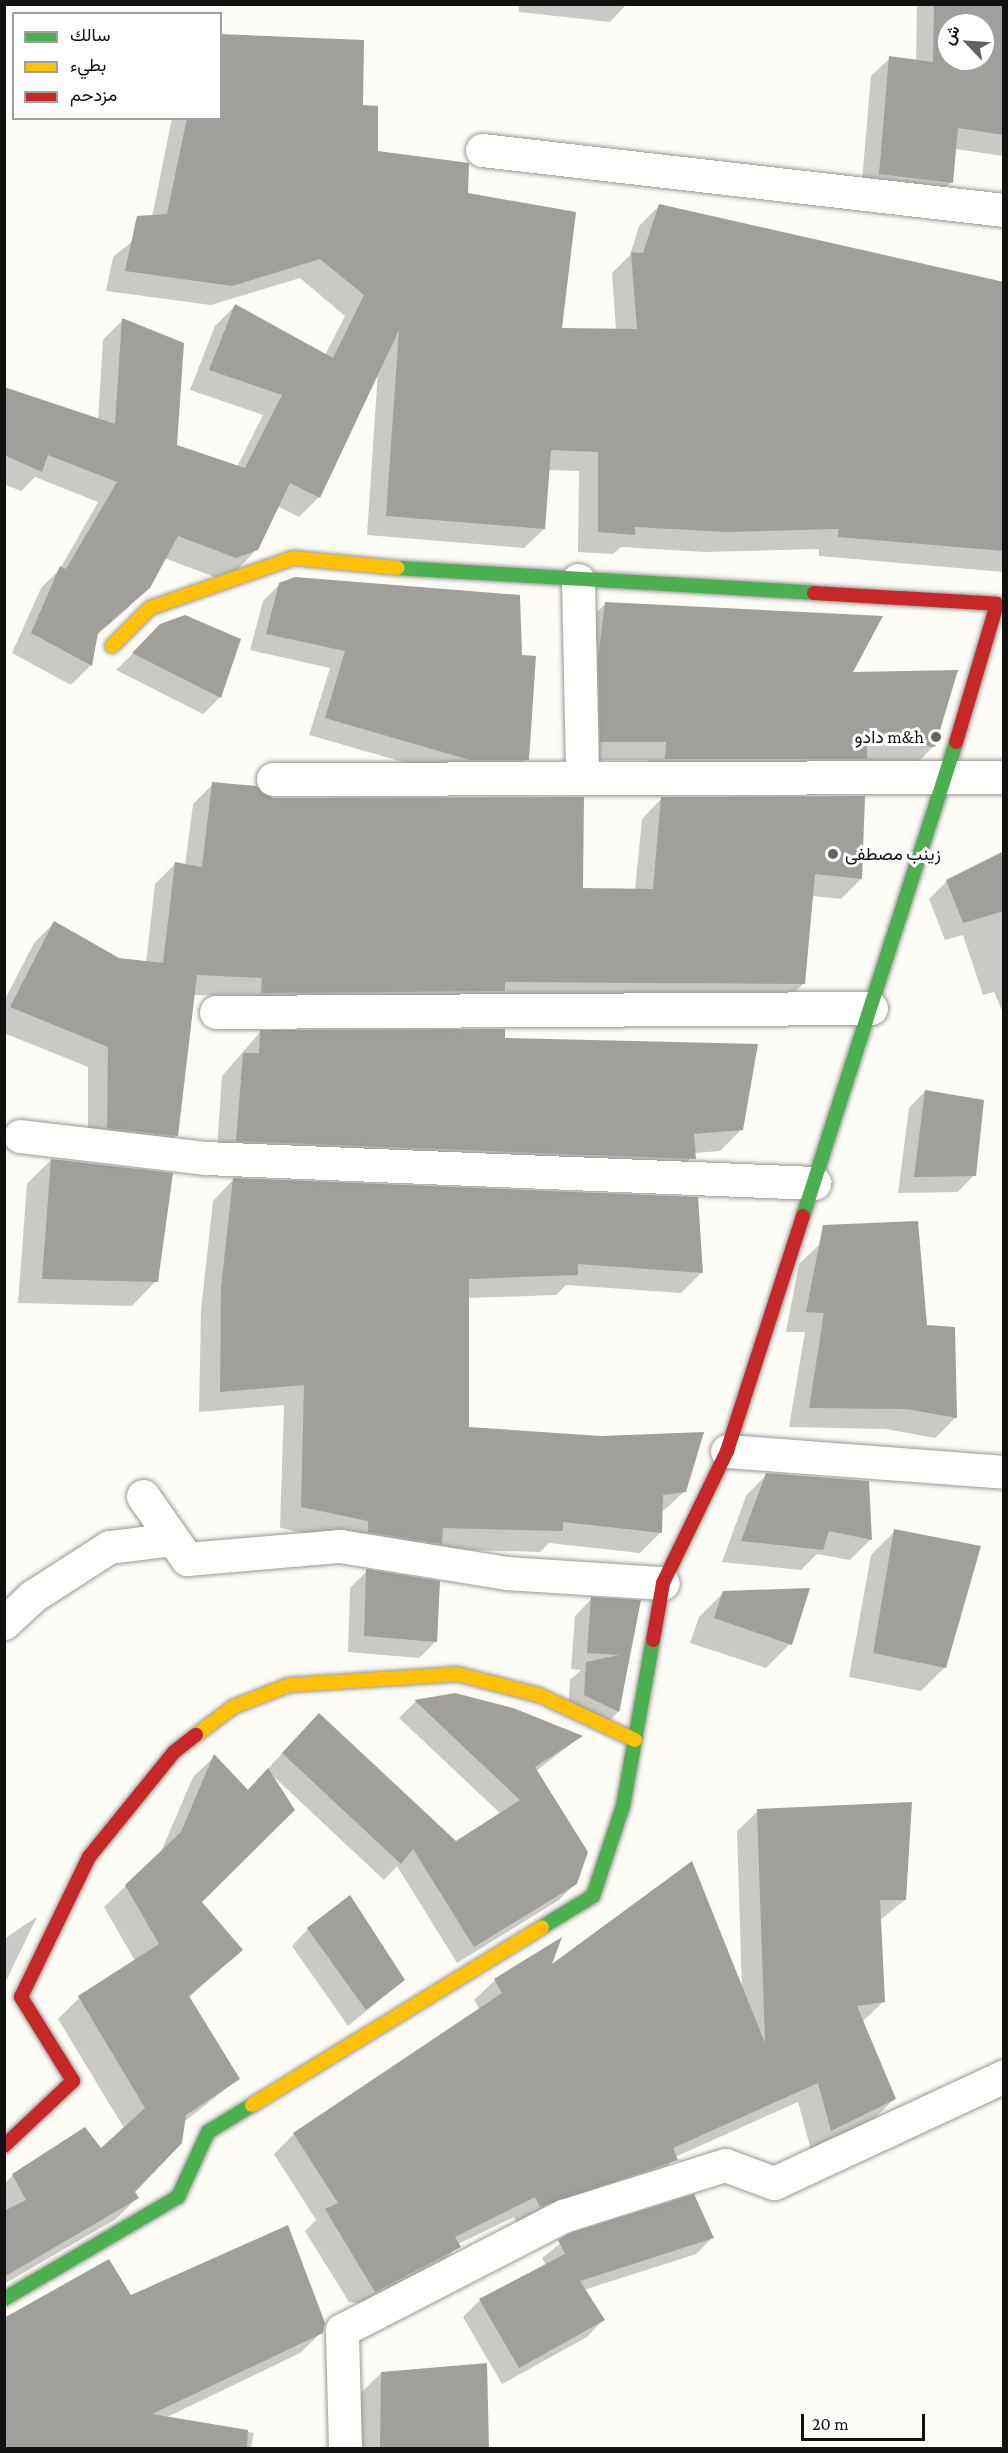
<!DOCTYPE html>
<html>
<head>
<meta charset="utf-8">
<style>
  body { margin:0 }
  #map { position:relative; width:1008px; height:2453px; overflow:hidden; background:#fdfcf7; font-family:"Crimson Pro",Vazirmatn,serif }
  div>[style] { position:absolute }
  .shadow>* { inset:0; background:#0003 }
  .building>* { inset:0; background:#a19f9c }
  .roads { filter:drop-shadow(0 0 2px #979795) drop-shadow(0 0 2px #979795) }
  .street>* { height:33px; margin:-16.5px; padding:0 16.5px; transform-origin:16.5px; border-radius:16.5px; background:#fffffe }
  .fast>* { height:14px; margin:-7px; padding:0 7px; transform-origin:7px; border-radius:7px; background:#4caf50 }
  .slow>* { height:14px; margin:-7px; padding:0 7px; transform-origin:7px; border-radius:7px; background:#ffc107 }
  .jam>* { height:14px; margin:-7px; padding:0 7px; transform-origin:7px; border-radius:7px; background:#c62828 }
  .dots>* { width:16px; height:16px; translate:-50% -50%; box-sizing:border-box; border:3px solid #fff; border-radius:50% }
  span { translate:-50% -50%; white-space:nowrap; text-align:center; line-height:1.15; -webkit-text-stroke:6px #fff; paint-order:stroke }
  .poi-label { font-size:18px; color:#111 }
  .right { translate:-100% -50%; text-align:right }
  .left { translate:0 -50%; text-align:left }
  .frame { position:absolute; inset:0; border:6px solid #111; pointer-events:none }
  .legend { position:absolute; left:12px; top:12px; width:210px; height:108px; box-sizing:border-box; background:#fff; border:2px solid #a0a0a0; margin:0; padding:8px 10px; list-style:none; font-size:18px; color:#111 }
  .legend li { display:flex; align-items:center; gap:12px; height:30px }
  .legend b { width:30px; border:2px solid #a0a0a0 }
  .north { position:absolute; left:936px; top:12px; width:60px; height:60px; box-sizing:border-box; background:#fff; border:2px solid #a0a0a0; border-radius:50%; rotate:295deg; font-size:16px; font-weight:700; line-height:24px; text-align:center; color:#111 }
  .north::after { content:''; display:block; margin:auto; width:21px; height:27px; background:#646362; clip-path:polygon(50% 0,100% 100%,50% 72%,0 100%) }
  .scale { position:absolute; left:801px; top:2414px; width:124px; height:27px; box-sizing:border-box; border:3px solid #111; border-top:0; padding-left:8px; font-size:18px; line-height:21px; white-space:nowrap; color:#111; -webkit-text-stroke:4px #fff; paint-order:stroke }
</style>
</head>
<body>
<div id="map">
  <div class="shadow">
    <div style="clip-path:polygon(519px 4px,627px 4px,610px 22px,519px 12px)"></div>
    <div style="clip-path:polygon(evenodd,917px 4px,1004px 4px,1004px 156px,955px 149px,951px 182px,933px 201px,861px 192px,871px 76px,890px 58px,916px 62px,917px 4px,948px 24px,984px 24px,984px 60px,948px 60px,948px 24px)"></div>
    <div style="clip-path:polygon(361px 106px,376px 152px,467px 194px,560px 330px,616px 330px,612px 273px,630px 255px,639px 226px,659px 206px,1004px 326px,1004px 572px,819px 556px,819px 549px,705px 552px,621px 547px,613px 554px,578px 552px,579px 471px,548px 470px,544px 529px,524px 548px,367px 535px,378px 371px,319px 497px,299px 517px,277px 506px,257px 549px,237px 570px,215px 577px,164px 558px,128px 608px,96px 636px,91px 665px,71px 685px,12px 653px,41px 588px,60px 569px,98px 502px,35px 477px,21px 491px,4px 484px,4px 389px,98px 420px,103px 340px,123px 320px,175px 446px,237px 467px,263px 415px,190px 390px,215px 326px,235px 306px,325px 355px,345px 316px,300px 278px,211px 305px,106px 291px,113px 257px,150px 227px,172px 118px)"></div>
    <div style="clip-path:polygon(280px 584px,527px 759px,510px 776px,452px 776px,309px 735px,330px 668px,250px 650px,263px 601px)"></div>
    <div style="clip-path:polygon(606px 603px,850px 673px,934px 746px,915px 765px,647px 777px,648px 760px,582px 760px,587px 622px)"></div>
    <div style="clip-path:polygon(161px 626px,220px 697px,203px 714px,116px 670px)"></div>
    <div style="clip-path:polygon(213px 784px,582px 890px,635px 890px,642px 819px,662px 798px,861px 879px,841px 899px,812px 896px,803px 984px,783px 1004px,193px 995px,177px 1135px,156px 1155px,88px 1147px,88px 1067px,4px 1033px,4px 1001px,34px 943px,55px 922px,119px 960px,146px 963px,155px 884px,175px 864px,185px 866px,193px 804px)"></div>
    <div style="clip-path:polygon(1004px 853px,1004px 1015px,994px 992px,983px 995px,963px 935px,945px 940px,929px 899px,947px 881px)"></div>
    <div style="clip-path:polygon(260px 1032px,503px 1039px,742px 1129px,720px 1151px,694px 1153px,673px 1180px,216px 1162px,222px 1076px)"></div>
    <div style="clip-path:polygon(925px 1091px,974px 1175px,958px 1192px,898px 1193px,909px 1108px)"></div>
    <div style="clip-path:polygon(51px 1160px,156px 1281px,132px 1306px,18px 1303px,27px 1184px)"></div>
    <div style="clip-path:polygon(234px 1179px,702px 1272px,681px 1293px,566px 1285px,556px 1295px,468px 1298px,468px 1428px,685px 1491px,661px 1513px,661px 1532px,640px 1553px,549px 1543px,540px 1552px,435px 1549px,348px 1542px,280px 1528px,284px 1405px,199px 1412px,201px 1310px,213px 1201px)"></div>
    <div style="clip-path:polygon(820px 1244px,925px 1326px,953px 1328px,955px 1418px,935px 1438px,885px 1429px,789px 1427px,805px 1332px,786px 1332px,799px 1264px)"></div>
    <div style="clip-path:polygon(767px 1474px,871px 1539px,850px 1560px,817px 1554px,801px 1570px,722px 1562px,746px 1496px)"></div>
    <div style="clip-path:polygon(895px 1531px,945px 1667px,921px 1691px,849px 1677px,871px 1555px)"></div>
    <div style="clip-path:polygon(367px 1571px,436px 1641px,419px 1658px,348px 1652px,350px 1588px)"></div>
    <div style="clip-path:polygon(723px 1593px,790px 1644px,766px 1668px,690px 1643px,699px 1617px)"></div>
    <div style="clip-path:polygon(591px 1599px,639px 1602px,620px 1710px,603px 1727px,568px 1712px,570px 1680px,581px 1670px,571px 1669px,575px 1616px)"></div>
    <div style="clip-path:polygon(455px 1694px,580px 1737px,536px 1771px,576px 1883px,559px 1900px,457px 1963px,397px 1866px,384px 1880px,273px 1776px,200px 1902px,241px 1950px,188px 1998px,238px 2079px,184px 2122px,133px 2192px,137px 2198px,116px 2219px,4px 2284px,4px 2184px,13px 2175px,100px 2150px,124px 2128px,58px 2019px,79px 1998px,135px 1961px,104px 1907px,161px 1852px,193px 1777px,214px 1757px,247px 1791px,302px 1732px,456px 1843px,501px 1814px,399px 1718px,415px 1702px)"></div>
    <div style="clip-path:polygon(758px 1811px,905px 1900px,880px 1920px,883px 2002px,862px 2022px,894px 2099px,874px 2119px,811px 2150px,798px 2102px,675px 2157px,656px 2180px,519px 2226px,514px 2217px,458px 2244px,439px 2268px,368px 2304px,349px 2302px,305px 2231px,316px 2220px,274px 2154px,294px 2134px,480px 2010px,474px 2000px,495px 1980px,559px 1940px,549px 1968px,742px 1990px,737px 1831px)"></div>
    <div style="clip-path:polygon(37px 1917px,4px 1985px,4px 1939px)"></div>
    <div style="clip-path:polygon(308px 1929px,404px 1980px,348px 2026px,292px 1946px)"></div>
    <div style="clip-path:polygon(571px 2235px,712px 2238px,696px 2254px,584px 2290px,603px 2320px,587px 2337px,502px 2384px,463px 2317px,480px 2300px,546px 2265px,542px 2258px)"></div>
    <div style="clip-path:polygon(131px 2296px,322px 2332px,300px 2353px,165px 2418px,254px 2433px,251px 2448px,4px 2448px,4px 2317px)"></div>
    <div style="clip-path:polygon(485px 2365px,488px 2448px,356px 2448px,357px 2397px,381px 2373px)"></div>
  </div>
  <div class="building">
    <div style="clip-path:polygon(evenodd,934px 4px,1004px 4px,1004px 135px,958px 128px,953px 183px,879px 174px,889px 56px,933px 62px,934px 4px,948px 24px,984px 24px,984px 60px,948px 60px,948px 24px)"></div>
    <div style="clip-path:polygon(220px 34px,364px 40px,363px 105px,378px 106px,378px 151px,469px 163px,468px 193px,576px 212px,562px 328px,637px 329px,631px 252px,643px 253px,659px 204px,1004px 282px,1004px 551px,838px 537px,838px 529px,726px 532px,635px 527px,635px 535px,598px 532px,598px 452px,551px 450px,545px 529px,386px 516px,399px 330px,320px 498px,290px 483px,258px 550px,236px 558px,178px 536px,150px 588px,98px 633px,92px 666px,31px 633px,60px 566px,66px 569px,117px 482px,48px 455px,42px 472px,4px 455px,4px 387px,115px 424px,122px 318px,184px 343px,177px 445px,245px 468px,282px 395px,209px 370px,235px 304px,333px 358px,364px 295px,320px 259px,232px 286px,125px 271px,137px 216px,167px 214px,187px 118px,220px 118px)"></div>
    <div style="clip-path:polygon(295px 577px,520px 595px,522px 655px,536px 656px,529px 760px,470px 760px,325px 718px,345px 651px,266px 634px,279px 583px)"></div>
    <div style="clip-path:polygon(605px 602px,883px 616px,853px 672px,958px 670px,935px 747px,867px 742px,867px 759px,665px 759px,666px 742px,600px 742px,598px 658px)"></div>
    <div style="clip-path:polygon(185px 615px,241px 639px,221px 698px,132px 653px,160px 624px)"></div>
    <div style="clip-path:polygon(212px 782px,256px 786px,273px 798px,584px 797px,583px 888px,653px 889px,661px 797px,865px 796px,862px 879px,815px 874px,805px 984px,505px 982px,505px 991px,261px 993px,262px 978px,197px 975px,178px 1136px,107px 1128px,108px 1047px,10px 1007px,54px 921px,119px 958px,163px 963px,175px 862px,202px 867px)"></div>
    <div style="clip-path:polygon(1004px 851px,1004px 911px,963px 923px,946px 880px)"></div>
    <div style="clip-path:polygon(505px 1029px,505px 1038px,758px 1044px,743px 1130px,694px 1134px,696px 1159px,236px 1141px,243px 1053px,259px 1053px,260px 1030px)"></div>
    <div style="clip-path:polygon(925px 1090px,984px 1100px,976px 1176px,914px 1177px)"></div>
    <div style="clip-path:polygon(51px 1159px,173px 1173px,158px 1282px,42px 1279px)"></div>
    <div style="clip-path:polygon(233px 1178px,698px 1197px,703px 1273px,578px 1264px,578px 1275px,469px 1279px,469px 1427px,601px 1436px,704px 1432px,686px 1492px,663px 1495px,662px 1533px,563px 1522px,563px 1531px,443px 1528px,442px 1544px,368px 1532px,368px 1521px,301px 1507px,304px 1385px,220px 1392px,221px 1288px)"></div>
    <div style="clip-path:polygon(918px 1221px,927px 1325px,955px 1327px,957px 1418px,906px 1409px,809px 1408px,824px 1313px,806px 1312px,823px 1225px)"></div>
    <div style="clip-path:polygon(766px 1473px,869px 1481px,872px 1540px,829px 1531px,823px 1550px,741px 1541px)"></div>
    <div style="clip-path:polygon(894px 1529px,981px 1546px,946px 1668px,873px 1653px)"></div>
    <div style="clip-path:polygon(366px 1569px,440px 1581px,437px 1642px,364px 1636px)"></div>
    <div style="clip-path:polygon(810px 1588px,792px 1645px,714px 1618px,723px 1591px)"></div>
    <div style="clip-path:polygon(591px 1597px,641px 1600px,619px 1712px,584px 1695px,586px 1662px,619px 1655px,587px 1653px)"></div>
    <div style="clip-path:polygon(455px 1693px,513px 1708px,583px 1736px,535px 1767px,588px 1852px,577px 1884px,474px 1947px,413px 1849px,401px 1864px,282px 1753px,319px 1713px,456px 1841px,520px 1800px,414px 1700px)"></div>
    <div style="clip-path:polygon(214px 1754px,248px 1790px,268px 1768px,295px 1810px,202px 1902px,243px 1950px,189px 1996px,240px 2079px,186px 2115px,182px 2143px,135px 2192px,139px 2198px,4px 2277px,4px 2211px,26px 2200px,12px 2174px,85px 2127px,101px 2148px,145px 2108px,78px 1996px,159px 1944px,125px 1885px,181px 1832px)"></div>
    <div style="clip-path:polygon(912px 1802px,906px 1900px,880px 1900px,885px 2002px,857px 2006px,896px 2099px,831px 2131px,818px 2083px,673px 2148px,678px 2160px,540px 2207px,535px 2197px,455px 2237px,461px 2247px,375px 2292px,325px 2209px,338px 2203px,293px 2133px,502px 1993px,494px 1979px,562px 1937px,552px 1964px,692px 1861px,765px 2043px,757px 1809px)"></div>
    <div style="clip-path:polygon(350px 1895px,405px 1980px,366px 2010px,307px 1928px)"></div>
    <div style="clip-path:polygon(694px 2194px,714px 2238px,580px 2281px,605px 2320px,519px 2368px,479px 2299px,565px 2254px,558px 2240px,570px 2233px)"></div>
    <div style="clip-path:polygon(288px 2225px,325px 2323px,323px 2333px,152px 2414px,248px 2430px,247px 2448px,4px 2448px,4px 2318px,109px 2259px,131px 2295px)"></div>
    <div style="clip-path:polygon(487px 2363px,489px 2448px,380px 2448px,381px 2372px)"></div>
  </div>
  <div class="roads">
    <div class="street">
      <div style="left:482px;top:150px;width:525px;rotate:6.56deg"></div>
      <div style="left:578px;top:580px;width:197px;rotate:88.8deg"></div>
      <div style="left:273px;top:779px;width:731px;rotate:-0.16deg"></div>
      <div style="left:216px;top:1012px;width:655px;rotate:-0.35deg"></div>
      <div style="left:20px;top:1136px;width:186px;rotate:6.8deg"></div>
      <div style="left:205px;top:1158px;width:610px;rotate:2.35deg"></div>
      <div style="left:727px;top:1451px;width:278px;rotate:4.3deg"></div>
      <div style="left:143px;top:1496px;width:77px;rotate:55.1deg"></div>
      <div style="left:187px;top:1559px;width:154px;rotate:-4.9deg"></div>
      <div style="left:340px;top:1546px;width:169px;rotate:9.2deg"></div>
      <div style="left:507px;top:1573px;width:156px;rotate:3.7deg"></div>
      <div style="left:4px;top:1623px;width:40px;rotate:-43deg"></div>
      <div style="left:33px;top:1596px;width:90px;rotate:-32.8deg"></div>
      <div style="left:109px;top:1547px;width:64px;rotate:-7.1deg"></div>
      <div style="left:345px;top:2448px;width:118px;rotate:-91.5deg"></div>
      <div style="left:342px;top:2330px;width:249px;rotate:-27.3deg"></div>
      <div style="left:563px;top:2216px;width:170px;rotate:-17.5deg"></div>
      <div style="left:725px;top:2165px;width:52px;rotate:20.2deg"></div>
      <div style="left:774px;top:2183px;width:254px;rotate:-24.9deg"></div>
    </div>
    <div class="fast">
      <div style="left:398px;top:568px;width:417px;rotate:3.4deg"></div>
      <div style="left:803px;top:1216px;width:498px;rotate:-72.1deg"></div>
      <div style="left:542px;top:1927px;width:60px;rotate:-31.3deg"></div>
      <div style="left:593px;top:1896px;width:95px;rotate:-71.6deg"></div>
      <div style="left:623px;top:1806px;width:169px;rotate:-79.8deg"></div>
      <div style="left:4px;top:2299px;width:202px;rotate:-30.4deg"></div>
      <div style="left:178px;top:2197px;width:72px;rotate:-65.2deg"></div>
      <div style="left:208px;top:2132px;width:52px;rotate:-31.5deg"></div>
    </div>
    <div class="slow">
      <div style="left:112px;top:646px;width:54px;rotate:-45deg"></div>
      <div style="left:150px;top:608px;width:151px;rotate:-19.3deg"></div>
      <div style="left:293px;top:558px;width:105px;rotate:5.4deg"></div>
      <div style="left:196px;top:1735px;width:46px;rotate:-37.1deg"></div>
      <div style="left:233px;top:1707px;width:60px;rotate:-21.4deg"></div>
      <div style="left:289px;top:1685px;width:168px;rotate:-3.7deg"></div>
      <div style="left:457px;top:1674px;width:85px;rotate:14.4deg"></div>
      <div style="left:539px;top:1695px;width:106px;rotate:25.1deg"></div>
      <div style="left:252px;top:2105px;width:340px;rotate:-31.5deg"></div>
    </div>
    <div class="jam">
      <div style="left:814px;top:593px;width:183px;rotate:3.4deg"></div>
      <div style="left:997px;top:604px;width:144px;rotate:106.5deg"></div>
      <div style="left:653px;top:1640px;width:58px;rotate:-80deg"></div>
      <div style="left:663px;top:1583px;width:147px;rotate:-64.1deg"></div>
      <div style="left:727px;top:1451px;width:247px;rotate:-72.1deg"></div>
      <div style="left:4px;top:2146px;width:95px;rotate:-43.3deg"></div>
      <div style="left:73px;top:2081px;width:99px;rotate:-121.8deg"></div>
      <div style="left:21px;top:1997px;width:156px;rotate:-64.1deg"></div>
      <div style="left:89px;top:1857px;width:135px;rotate:-51deg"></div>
      <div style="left:174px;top:1752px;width:28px;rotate:-38deg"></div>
    </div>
  </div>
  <div class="dots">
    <div style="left:936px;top:737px;background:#646362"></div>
    <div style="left:833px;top:854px;background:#646362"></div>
  </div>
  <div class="poi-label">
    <span class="right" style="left:924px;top:737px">دادو m&amp;h</span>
    <span class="left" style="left:845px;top:854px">زينب مصطفى</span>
  </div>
  <div class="frame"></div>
  <ul class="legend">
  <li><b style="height:8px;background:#4caf50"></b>سالك</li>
  <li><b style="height:8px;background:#ffc107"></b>بطيء</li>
  <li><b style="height:8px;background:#c62828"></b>مزدحم</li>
  </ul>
  <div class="north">ش</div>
  <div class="scale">20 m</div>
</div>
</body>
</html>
